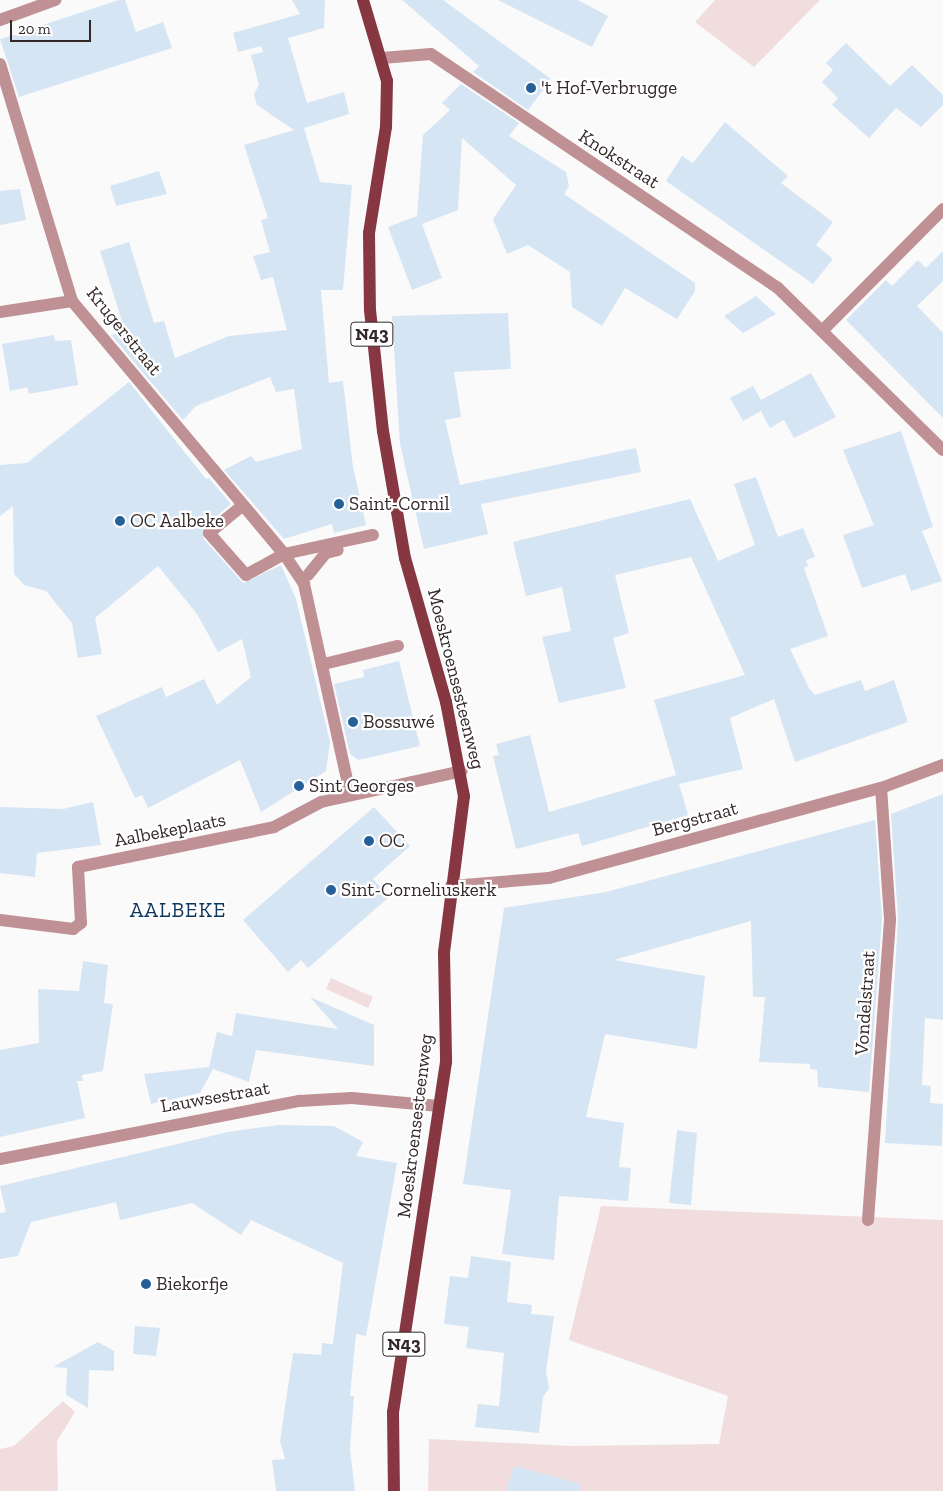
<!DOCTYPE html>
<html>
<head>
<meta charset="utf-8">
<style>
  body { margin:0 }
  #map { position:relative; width:943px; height:1491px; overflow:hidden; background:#fafafa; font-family:"Zilla Slab",serif }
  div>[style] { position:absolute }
  .green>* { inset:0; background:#f1dddd }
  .building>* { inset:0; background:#d6e5f4 }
  .minor>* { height:12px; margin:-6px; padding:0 6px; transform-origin:6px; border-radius:6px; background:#c09194 }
  .major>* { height:12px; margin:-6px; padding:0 6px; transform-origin:6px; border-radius:6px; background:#873742 }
  .dots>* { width:14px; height:14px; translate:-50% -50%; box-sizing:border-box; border:2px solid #fff; border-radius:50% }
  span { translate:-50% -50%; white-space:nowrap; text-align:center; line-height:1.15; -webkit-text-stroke:4.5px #fff; paint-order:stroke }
  .shield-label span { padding:1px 4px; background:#fff; border:1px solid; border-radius:4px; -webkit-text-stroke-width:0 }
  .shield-label { font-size:18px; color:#342828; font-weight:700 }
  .poi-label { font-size:19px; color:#342828 }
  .left { translate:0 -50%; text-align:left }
  .street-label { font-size:19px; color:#342828 }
  .quarter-label { font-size:21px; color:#0e375c; letter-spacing:1px }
  .scale { position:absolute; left:10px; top:20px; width:81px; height:22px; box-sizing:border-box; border:2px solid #342828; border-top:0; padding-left:6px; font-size:15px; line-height:18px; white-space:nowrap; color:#342828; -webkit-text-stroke:4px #fff; paint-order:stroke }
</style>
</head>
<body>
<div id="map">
  <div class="green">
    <div style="clip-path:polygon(715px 0,820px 0,754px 67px,695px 22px)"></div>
    <div style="clip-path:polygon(331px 978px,373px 997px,368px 1008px,326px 989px)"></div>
    <div style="clip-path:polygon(601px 1206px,943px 1220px,943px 1491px,428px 1491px,429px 1439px,572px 1446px,719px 1444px,728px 1396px,569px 1340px)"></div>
    <div style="clip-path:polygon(63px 1401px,75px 1412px,57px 1441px,58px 1491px,0 1491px,0 1449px,14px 1446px)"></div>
  </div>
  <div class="building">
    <div style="clip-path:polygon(119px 0,125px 0,136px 32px,163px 22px,172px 48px,19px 97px,0 39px)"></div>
    <div style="clip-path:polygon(292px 0,325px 0,324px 28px,288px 38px,307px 103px,344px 92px,349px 114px,304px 128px,320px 182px,352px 185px,343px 290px,321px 290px,329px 383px,343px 381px,353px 467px,366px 525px,334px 533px,332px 524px,284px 539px,224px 470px,251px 456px,256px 462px,302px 449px,294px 389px,276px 392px,270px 377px,196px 406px,183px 420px,111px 335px,125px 331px,100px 251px,129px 242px,154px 323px,164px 321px,175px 358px,229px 336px,287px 330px,273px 277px,261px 280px,253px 256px,270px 252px,261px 220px,268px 218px,244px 145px,294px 130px,257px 105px,254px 94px,259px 85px,251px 55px,263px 52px,261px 46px,238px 52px,233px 33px,300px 14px)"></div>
    <div style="clip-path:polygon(402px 0,443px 0,551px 79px,528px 110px,473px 72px,479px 66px)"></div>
    <div style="clip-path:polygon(498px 0,578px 0,608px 16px,592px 47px)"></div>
    <div style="clip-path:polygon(846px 43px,890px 86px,912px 65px,943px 95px,943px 105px,921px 127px,896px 108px,869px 138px,832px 105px,838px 98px,822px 82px,833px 70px,826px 63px)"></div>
    <div style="clip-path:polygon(461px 84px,519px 123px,509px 136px,566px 172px,569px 186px,564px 194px,695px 283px,695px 291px,677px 319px,625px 288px,602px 326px,572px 307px,570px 272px,528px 245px,507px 254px,493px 219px,516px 185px,462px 138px,458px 210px,422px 224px,442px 278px,412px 290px,388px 227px,417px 216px,423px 135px,450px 110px,442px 103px)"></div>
    <div style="clip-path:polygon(725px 122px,788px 176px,781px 183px,833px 222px,816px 245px,833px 259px,813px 284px,666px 181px,682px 156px,693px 163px)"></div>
    <div style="clip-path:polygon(159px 171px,167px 194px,116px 206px,110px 186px)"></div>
    <div style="clip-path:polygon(20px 189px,26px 220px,0 225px,0 191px)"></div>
    <div style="clip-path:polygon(943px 251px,943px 281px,917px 306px,943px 333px,943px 418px,846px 320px,886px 280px,892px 286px,918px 260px,926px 268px)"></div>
    <div style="clip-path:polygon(756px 296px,776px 314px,743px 333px,724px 316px)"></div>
    <div style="clip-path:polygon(508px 313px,511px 369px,454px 372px,461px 417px,445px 420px,460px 485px,636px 448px,641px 472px,481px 504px,488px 534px,424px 549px,400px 444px,392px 316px)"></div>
    <div style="clip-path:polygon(54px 335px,55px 341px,71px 340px,78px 385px,29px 394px,27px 387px,10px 391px,2px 344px)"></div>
    <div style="clip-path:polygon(811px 373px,836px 417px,794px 438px,784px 420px,770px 428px,761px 411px,743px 421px,730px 398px,753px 386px,761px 400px)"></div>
    <div style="clip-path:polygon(129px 382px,206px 479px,209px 478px,231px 504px,204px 527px,203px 538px,243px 583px,281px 565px,296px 599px,330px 742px,326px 771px,261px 812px,240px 760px,148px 808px,142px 795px,135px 798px,96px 716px,162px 687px,166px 697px,204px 679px,217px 705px,251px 677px,242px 639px,218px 652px,197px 614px,158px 566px,95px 618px,102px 654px,78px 658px,72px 623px,46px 591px,24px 585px,14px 574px,13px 506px,0 516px,0 465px,27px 463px)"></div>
    <div style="clip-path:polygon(901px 431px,933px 527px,922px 531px,942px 581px,911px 591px,905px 574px,862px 588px,843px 535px,874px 525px,843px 450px)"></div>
    <div style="clip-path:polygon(756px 477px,778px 537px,803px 528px,815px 557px,806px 560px,808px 566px,804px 568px,828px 636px,790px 649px,809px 688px,815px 695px,861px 680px,865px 691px,894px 680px,908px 722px,795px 762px,774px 699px,730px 718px,743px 769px,679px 784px,688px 815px,582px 846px,578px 833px,516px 849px,493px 756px,499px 755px,496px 744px,530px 735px,549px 812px,676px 775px,654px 700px,745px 675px,691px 557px,615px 575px,629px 633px,613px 638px,626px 688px,559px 703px,542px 637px,571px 631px,562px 587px,526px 596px,513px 542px,690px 499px,718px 561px,755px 545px,734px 484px)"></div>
    <div style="clip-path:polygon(399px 661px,420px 746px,358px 760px,350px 754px,334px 684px,364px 677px,363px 670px)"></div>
    <div style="clip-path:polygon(943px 794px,943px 1020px,925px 1018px,922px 1085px,931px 1086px,930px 1103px,943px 1104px,942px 1146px,885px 1143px,898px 919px,891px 814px)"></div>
    <div style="clip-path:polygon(93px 802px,101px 845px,37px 853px,35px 877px,0 873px,0 807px,63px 809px)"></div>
    <div style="clip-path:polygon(374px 807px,410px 846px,373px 879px,389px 897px,308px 968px,301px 960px,288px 972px,243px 920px)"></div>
    <div style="clip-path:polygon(875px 820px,882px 919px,869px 1092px,818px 1087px,817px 1070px,810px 1069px,810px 1064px,759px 1062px,765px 997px,753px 997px,751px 921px,614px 960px,705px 976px,697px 1049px,605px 1034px,586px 1117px,624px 1123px,619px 1167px,631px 1168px,628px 1201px,559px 1196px,554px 1260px,502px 1254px,511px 1190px,463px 1184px,504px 908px,606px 892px)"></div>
    <div style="clip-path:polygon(83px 961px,108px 965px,104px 1003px,113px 1004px,103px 1071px,82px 1075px,83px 1081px,77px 1081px,85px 1118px,0 1137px,0 1050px,39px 1043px,38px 989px,79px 991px)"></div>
    <div style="clip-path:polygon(310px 997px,374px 1025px,374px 1066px,256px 1050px,249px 1082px,213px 1069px,200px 1093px,151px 1104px,144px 1074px,209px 1067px,217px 1032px,232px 1036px,236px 1013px,338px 1029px)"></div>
    <div style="clip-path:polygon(278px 1125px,334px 1126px,363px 1142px,356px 1156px,397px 1163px,366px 1336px,356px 1334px,350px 1396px,354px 1396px,350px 1449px,355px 1491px,276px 1491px,272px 1460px,285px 1459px,280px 1441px,293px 1353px,321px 1355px,322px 1343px,333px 1344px,343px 1263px,251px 1220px,241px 1235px,192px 1203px,120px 1220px,116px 1202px,31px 1222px,18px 1256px,0 1259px,0 1213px,6px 1212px,0 1186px,228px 1132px)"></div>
    <div style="clip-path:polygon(677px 1130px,697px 1133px,691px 1205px,669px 1203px)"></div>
    <div style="clip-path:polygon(471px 1256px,511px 1262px,507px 1302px,532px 1305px,531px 1314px,554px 1316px,546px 1371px,549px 1388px,543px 1397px,539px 1433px,475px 1427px,478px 1404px,499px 1406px,504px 1353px,466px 1348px,469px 1327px,444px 1324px,450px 1276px,468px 1278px)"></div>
    <div style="clip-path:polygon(135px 1326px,160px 1328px,156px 1356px,133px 1354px)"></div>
    <div style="clip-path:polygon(98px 1342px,114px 1351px,114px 1371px,89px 1370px,88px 1408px,66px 1395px,67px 1368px,53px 1367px)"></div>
    <div style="clip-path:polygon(514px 1466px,581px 1484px,580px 1491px,506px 1491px)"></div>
  </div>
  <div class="minor">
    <div style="left:0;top:20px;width:59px;rotate:-20deg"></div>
    <div style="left:382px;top:58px;width:49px;rotate:-4.7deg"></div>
    <div style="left:431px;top:54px;width:419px;rotate:34deg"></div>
    <div style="left:778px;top:288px;width:231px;rotate:44.5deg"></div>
    <div style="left:0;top:64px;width:248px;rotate:73.1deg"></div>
    <div style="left:72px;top:301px;width:330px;rotate:50deg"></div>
    <div style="left:284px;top:554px;width:36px;rotate:56deg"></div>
    <div style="left:304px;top:584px;width:215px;rotate:77.6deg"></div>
    <div style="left:0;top:312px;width:73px;rotate:-8.7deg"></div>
    <div style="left:822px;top:331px;width:172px;rotate:-45.2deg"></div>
    <div style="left:243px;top:505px;width:64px;rotate:50.1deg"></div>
    <div style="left:284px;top:554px;width:43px;rotate:151.1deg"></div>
    <div style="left:246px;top:575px;width:56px;rotate:-131.4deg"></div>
    <div style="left:209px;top:533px;width:44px;rotate:-39.5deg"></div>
    <div style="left:284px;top:554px;width:91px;rotate:-12.1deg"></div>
    <div style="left:308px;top:575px;width:28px;rotate:-51deg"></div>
    <div style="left:326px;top:553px;width:12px;rotate:-14deg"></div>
    <div style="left:328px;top:663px;width:72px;rotate:-13.7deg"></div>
    <div style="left:451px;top:886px;width:98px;rotate:-4.7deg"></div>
    <div style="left:549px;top:878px;width:344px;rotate:-15.2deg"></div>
    <div style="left:881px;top:788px;width:66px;rotate:-20.4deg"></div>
    <div style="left:0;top:920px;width:74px;rotate:7deg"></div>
    <div style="left:73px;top:929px;width:10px;rotate:-37deg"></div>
    <div style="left:81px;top:923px;width:56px;rotate:-93.1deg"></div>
    <div style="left:78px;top:867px;width:200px;rotate:-11.5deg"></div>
    <div style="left:274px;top:827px;width:53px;rotate:-28deg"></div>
    <div style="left:321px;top:802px;width:144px;rotate:-12.4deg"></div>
    <div style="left:0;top:1159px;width:305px;rotate:-11deg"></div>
    <div style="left:299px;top:1101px;width:53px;rotate:-3.2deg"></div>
    <div style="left:352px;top:1098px;width:87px;rotate:5.3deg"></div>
    <div style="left:868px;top:1220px;width:302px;rotate:-85.8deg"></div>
    <div style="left:890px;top:919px;width:131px;rotate:-93.9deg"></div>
  </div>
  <div class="major">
    <div style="left:363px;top:0;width:84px;rotate:73.5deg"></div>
    <div style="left:387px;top:81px;width:46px;rotate:91.2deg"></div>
    <div style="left:386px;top:127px;width:107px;rotate:99.1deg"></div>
    <div style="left:369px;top:233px;width:77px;rotate:89.3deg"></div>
    <div style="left:370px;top:310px;width:122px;rotate:83.9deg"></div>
    <div style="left:383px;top:431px;width:129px;rotate:80.2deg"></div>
    <div style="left:405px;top:558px;width:150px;rotate:74.1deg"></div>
    <div style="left:446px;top:702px;width:96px;rotate:79.2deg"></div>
    <div style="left:464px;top:796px;width:158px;rotate:97.3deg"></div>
    <div style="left:444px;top:953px;width:109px;rotate:88.9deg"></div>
    <div style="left:446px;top:1062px;width:354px;rotate:98.6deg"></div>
    <div style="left:393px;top:1412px;width:79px;rotate:89.3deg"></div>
  </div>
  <div class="dots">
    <div style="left:531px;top:88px;background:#266098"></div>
    <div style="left:339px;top:504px;background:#266098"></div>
    <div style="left:120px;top:521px;background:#266098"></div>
    <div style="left:353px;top:722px;background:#266098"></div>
    <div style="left:299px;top:786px;background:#266098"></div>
    <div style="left:369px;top:841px;background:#266098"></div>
    <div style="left:331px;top:890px;background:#266098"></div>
    <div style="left:146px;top:1284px;background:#266098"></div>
  </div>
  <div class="shield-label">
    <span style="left:372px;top:334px">N43</span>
    <span style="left:404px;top:1344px">N43</span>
  </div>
  <div class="poi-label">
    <span class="left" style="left:541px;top:88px">'t Hof-Verbrugge</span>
    <span class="left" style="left:349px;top:504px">Saint-Cornil</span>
    <span class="left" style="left:130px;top:521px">OC Aalbeke</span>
    <span class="left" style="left:363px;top:722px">Bossuwé</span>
    <span class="left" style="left:309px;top:786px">Sint Georges</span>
    <span class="left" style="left:379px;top:841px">OC</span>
    <span class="left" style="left:341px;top:890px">Sint-Corneliuskerk</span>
    <span class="left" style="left:156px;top:1284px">Biekorfje</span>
  </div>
  <div class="street-label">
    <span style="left:619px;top:159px;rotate:33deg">Knokstraat</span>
    <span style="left:124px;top:331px;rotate:51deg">Krugerstraat</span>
    <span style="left:456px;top:679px;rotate:76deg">Moeskroensesteenweg</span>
    <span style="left:695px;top:819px;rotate:-15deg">Bergstraat</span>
    <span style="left:170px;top:830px;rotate:-11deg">Aalbekeplaats</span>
    <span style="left:865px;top:1003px;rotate:-86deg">Vondelstraat</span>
    <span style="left:215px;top:1097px;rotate:-10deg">Lauwsestraat</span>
    <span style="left:415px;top:1126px;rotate:-83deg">Moeskroensesteenweg</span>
  </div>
  <div class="quarter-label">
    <span style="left:178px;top:910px">AALBEKE</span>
  </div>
  <div class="scale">20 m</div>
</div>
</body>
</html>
